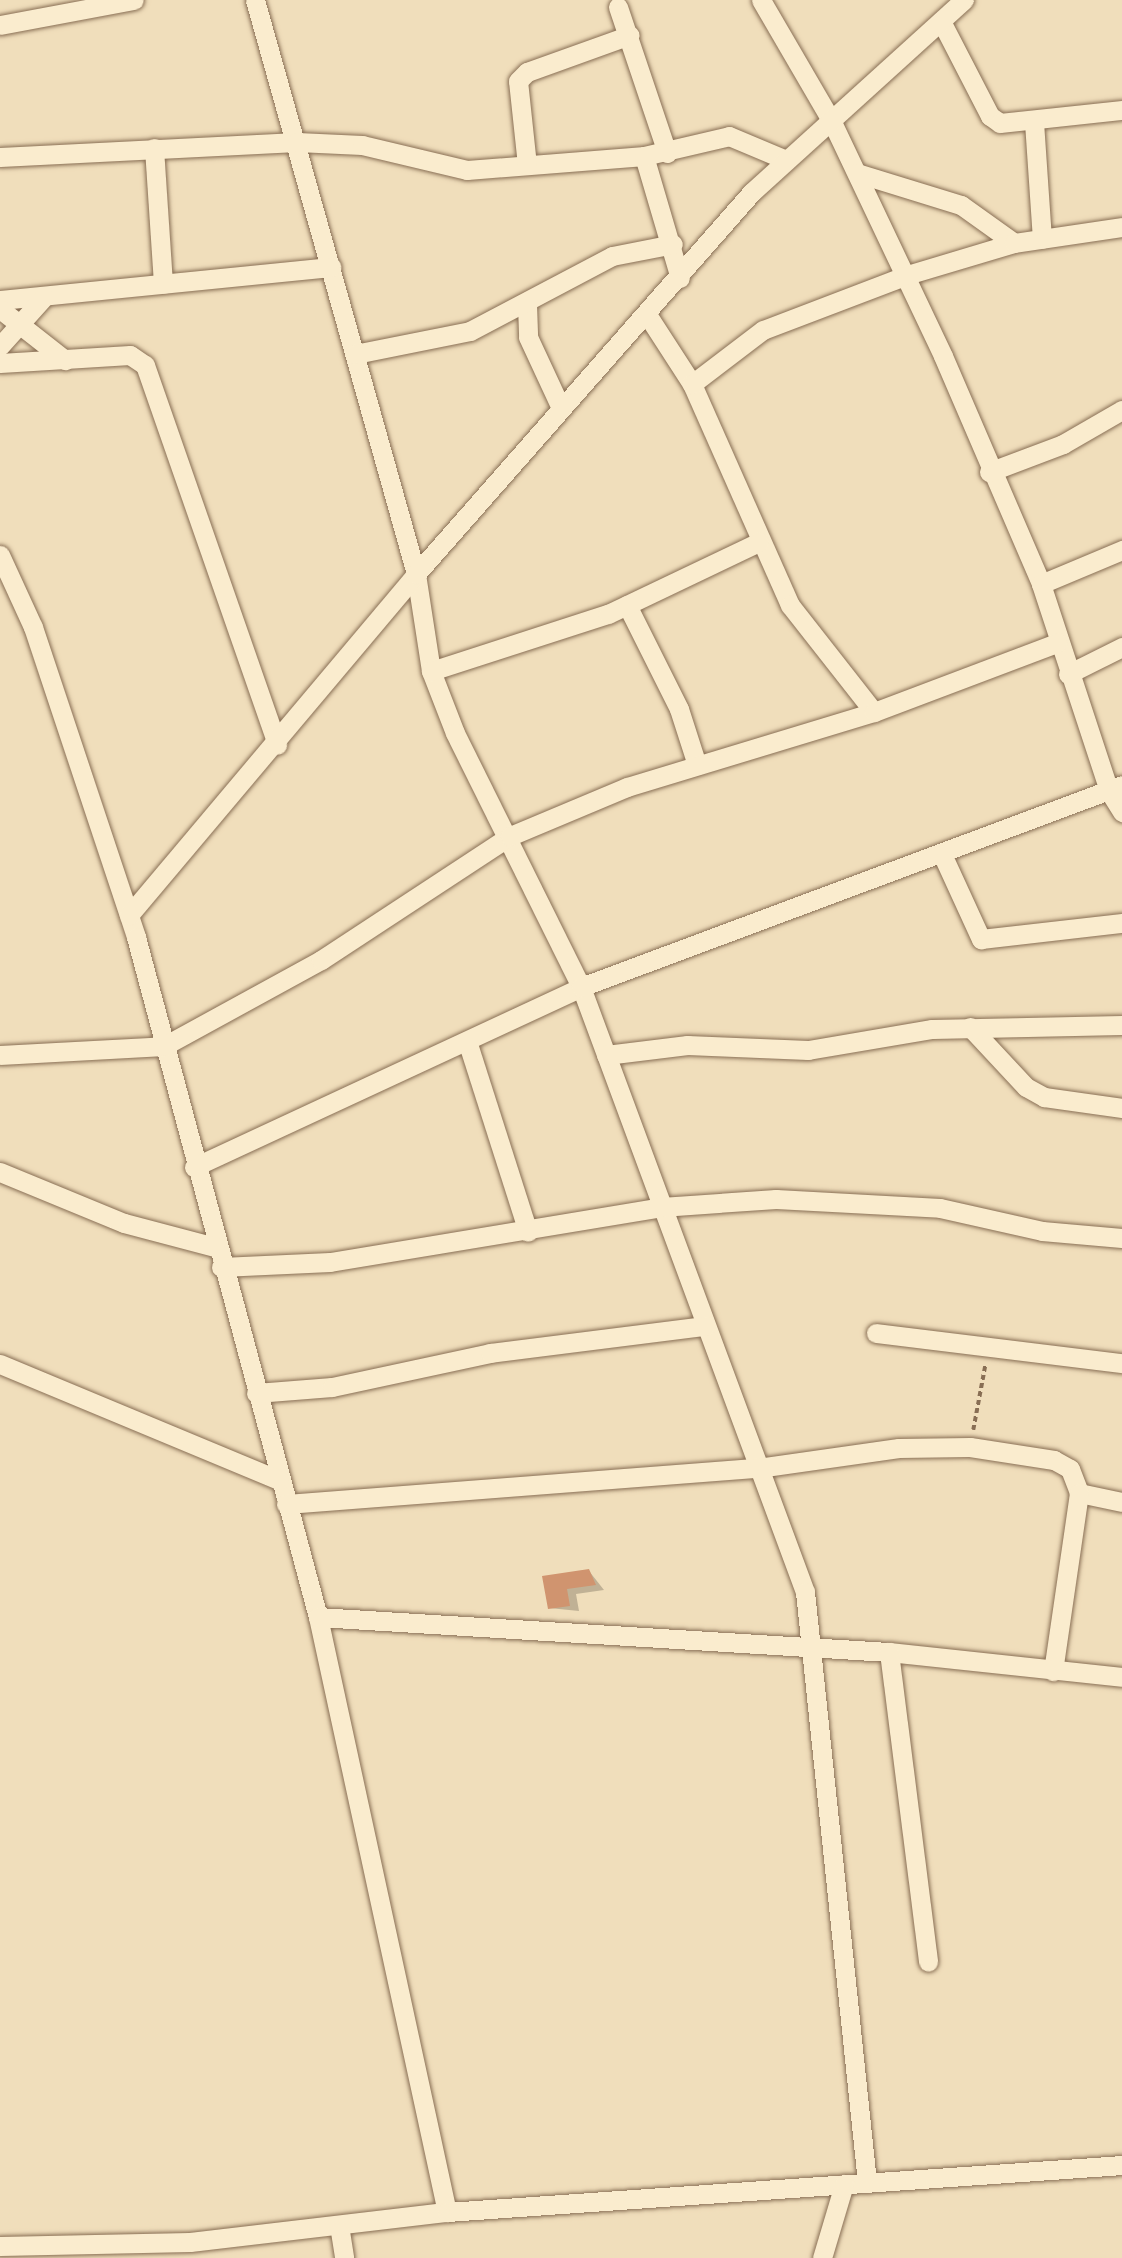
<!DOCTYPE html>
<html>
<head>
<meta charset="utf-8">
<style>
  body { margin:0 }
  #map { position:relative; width:1122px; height:2258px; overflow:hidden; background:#f0debb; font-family:Bitter,serif }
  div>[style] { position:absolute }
  .shadow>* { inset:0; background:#0003 }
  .building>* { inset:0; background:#d0946f }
  .path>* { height:3.5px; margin-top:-1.75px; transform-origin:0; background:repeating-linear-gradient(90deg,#886e54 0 5px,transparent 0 8.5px) }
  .roads { filter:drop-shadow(0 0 2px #886e54) drop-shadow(0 0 2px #886e54) }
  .minor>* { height:19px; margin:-9.5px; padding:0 9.5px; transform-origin:9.5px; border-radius:9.5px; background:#faecce }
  span { translate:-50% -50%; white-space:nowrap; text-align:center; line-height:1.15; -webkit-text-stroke:7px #f7e9cb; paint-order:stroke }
</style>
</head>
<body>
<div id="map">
  <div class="shadow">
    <div style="clip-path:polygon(589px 1571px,604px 1590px,576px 1594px,579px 1611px,549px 1608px,544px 1578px)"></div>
  </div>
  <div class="building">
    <div style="clip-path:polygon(589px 1569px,596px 1585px,567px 1589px,570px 1606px,548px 1609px,542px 1576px)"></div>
  </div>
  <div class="path">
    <div style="left:973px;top:1430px;width:65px;rotate:-79.4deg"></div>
  </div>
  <div class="roads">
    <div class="minor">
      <div style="left:255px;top:0;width:596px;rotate:74.33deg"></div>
      <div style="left:416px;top:574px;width:98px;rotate:81.2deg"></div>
      <div style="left:431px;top:671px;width:66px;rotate:68.8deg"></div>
      <div style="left:455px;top:733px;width:284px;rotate:63.6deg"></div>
      <div style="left:581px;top:987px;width:645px;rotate:69.68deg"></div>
      <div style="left:805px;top:1592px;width:593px;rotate:84deg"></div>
      <div style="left:761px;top:0;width:141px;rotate:59.8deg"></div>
      <div style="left:832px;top:122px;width:259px;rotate:64.6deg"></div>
      <div style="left:943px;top:356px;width:248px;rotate:66.7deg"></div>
      <div style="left:1041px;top:584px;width:218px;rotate:71.8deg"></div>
      <div style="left:1109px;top:791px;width:25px;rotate:58deg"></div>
      <div style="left:618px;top:7px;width:154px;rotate:71.4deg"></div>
      <div style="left:941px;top:21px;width:107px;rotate:62.7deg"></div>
      <div style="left:990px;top:116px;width:12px;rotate:35deg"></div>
      <div style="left:1000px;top:123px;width:123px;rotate:-6.1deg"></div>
      <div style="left:0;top:25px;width:136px;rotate:-10.6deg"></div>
      <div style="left:1034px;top:122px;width:117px;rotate:86.1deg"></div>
      <div style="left:154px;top:148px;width:136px;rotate:86.2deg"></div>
      <div style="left:644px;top:156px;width:127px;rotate:73.6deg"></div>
      <div style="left:0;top:157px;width:297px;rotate:-2.9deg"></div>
      <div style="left:297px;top:142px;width:65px;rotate:2.6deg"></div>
      <div style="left:362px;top:145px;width:108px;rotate:13.4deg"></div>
      <div style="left:467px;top:170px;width:178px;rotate:-4.5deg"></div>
      <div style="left:644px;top:156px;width:87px;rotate:-13.2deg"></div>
      <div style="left:729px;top:136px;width:62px;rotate:22.8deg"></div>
      <div style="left:527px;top:165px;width:84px;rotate:-96.1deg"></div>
      <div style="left:518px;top:81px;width:13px;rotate:-45deg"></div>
      <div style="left:527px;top:72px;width:109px;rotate:-19.8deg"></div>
      <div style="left:857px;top:173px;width:109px;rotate:17.1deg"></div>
      <div style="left:961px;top:205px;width:65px;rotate:35.6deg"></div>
      <div style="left:0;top:300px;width:333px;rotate:-5.7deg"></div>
      <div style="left:527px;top:304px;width:33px;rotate:88deg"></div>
      <div style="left:528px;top:337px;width:78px;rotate:65.1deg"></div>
      <div style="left:0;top:309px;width:83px;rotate:38.1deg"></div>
      <div style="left:648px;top:316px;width:81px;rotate:57.1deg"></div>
      <div style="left:692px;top:384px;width:242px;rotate:66.1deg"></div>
      <div style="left:790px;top:605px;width:136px;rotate:51.9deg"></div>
      <div style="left:0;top:346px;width:66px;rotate:-48.1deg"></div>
      <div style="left:355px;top:354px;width:117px;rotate:-11.3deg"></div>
      <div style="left:470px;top:331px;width:161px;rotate:-27.8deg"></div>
      <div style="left:612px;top:256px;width:62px;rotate:-11.1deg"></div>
      <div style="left:0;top:363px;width:130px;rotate:-3.5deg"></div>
      <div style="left:130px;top:355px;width:18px;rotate:34deg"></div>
      <div style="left:145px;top:365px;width:402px;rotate:70.8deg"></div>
      <div style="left:692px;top:384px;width:89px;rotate:-37.3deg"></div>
      <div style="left:763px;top:330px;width:154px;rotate:-20.9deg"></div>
      <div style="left:907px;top:275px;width:112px;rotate:-16.7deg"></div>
      <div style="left:1014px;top:243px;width:109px;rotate:-8.4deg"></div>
      <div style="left:989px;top:472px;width:79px;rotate:-20.7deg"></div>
      <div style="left:1063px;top:444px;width:68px;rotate:-30deg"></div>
      <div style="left:0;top:555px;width:79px;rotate:65.4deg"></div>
      <div style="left:33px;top:627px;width:327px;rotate:71.6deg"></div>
      <div style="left:136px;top:937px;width:704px;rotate:75.02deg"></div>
      <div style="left:318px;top:1617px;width:609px;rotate:77.77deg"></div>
      <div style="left:1041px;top:584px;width:88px;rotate:-22.8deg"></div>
      <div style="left:627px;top:605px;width:116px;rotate:63.4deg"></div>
      <div style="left:679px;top:709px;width:59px;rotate:72.2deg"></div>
      <div style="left:431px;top:671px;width:186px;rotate:-17.9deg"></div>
      <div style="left:608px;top:614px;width:167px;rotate:-25.5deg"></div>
      <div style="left:1068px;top:674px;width:60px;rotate:-26.6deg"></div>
      <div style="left:942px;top:854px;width:94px;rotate:65.4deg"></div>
      <div style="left:981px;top:939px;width:142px;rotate:-6.5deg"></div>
      <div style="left:129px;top:915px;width:446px;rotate:-49.9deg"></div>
      <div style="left:416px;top:574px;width:509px;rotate:-48.67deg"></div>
      <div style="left:752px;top:192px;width:286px;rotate:-42.2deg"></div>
      <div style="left:970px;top:1027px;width:82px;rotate:47deg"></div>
      <div style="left:1026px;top:1087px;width:21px;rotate:29deg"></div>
      <div style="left:1044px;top:1097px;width:79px;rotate:8deg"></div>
      <div style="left:468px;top:1044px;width:197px;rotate:72.3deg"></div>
      <div style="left:0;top:1055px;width:164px;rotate:-3.1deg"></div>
      <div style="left:164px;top:1046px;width:179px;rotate:-28.7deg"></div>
      <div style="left:321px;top:960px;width:226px;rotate:-33.3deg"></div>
      <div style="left:510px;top:836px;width:127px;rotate:-22.7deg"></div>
      <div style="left:627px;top:787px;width:258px;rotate:-16.9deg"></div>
      <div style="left:874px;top:712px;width:196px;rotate:-20.7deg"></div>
      <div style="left:606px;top:1055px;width:82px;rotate:-7deg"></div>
      <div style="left:687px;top:1045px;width:121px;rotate:2.4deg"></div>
      <div style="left:808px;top:1050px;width:126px;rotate:-9.6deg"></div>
      <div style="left:932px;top:1029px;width:190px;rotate:-1.2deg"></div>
      <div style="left:194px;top:1167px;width:427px;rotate:-24.9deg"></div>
      <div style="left:581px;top:987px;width:577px;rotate:-20.47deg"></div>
      <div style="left:0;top:1172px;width:134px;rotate:22.4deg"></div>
      <div style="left:124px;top:1223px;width:94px;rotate:14.8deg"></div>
      <div style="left:221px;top:1267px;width:109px;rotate:-2.6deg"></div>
      <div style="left:330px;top:1262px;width:336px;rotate:-9.4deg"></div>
      <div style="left:661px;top:1207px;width:115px;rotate:-4deg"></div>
      <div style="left:776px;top:1199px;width:164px;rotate:3.1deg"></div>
      <div style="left:940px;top:1208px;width:105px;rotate:12.7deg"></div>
      <div style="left:1042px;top:1231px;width:80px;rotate:5deg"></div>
      <div style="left:876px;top:1333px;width:248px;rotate:7deg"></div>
      <div style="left:0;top:1364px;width:302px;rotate:22.6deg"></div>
      <div style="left:256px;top:1393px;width:76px;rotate:-4.5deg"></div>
      <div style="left:332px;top:1387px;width:162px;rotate:-12.1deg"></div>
      <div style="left:490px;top:1353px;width:217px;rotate:-7.2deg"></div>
      <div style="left:1079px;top:1493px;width:44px;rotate:11.8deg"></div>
      <div style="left:286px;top:1504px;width:473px;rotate:-4.4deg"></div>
      <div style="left:758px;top:1468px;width:142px;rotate:-8.1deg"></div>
      <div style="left:899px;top:1448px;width:71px;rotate:-0.8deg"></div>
      <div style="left:970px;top:1447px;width:85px;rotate:8.8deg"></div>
      <div style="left:1054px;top:1460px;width:18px;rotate:29deg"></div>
      <div style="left:1070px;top:1469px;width:26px;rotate:69deg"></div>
      <div style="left:1079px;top:1493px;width:180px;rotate:98.3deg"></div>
      <div style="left:318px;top:1617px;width:572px;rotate:3.51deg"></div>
      <div style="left:889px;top:1652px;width:234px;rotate:6.1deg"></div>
      <div style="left:889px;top:1652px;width:312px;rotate:82.8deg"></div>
      <div style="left:339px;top:2225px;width:33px;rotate:81deg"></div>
      <div style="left:0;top:2246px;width:190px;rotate:-1.2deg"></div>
      <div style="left:190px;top:2242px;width:259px;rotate:-6.7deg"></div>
      <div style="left:447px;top:2212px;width:677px;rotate:-3.98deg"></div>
      <div style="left:822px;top:2258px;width:77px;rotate:-73.4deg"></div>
    </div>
  </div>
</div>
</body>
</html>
